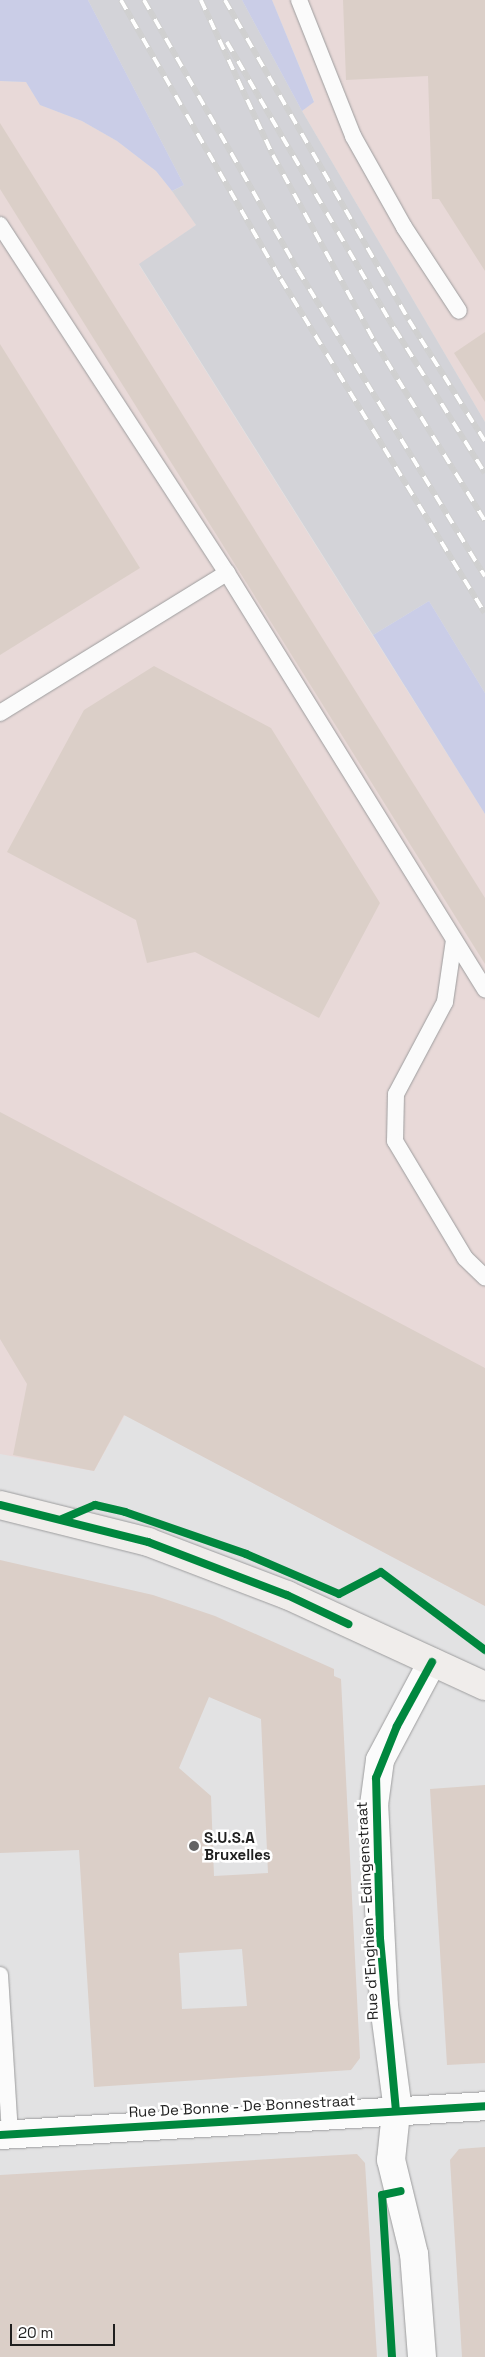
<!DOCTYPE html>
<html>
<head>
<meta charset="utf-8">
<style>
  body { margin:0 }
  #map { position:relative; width:485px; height:2357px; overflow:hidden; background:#e2e2e3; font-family:"Space Grotesk",sans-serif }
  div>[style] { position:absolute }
  .industrial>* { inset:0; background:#e8d9d8 }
  .built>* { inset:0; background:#d3d3d8 }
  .green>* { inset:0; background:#cacde7 }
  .building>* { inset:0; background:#dbcfc8 }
  .roads { filter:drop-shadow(0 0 1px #9d9d9e) drop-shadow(0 0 1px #9d9d9e) }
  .lane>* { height:16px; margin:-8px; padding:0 8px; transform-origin:8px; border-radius:8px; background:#fbfbfb }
  .street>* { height:28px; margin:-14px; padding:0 14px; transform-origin:14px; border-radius:14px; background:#fbfbfb }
  .secondary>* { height:28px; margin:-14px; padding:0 14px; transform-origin:14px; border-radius:14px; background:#f0edeb }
  .rail>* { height:5.5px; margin-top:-2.75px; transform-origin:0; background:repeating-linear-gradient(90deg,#fff 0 11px,#d0d0d0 0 22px); box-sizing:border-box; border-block:1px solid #d0d0d0 }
  .cycleway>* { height:8px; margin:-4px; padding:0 4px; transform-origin:4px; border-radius:4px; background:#00873e }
  .dots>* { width:14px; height:14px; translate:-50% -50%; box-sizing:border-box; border:2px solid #fff; border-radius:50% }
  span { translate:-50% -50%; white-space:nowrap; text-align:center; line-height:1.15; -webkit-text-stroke:5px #fff; paint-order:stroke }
  .poi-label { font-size:15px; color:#1f1f1f; font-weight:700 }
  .left { translate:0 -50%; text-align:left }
  .street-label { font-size:15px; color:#1f1f1f }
  .scale { position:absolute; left:10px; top:2324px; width:105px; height:22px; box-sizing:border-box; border:2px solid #1f1f1f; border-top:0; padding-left:6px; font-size:15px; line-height:18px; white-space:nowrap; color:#1f1f1f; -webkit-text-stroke:4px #fff; paint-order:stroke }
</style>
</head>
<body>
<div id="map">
  <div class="industrial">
    <div style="clip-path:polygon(272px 0,485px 0,485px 422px,302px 111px,314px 101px)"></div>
    <div style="clip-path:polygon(0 81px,26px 82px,40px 105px,82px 121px,117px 141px,156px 171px,184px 206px,196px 225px,139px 265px,485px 814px,485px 1606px,125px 1415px,94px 1471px,0 1454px)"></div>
  </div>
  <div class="built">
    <div style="clip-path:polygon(88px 0,242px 0,302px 111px,485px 422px,485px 693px,429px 601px,373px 635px,139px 264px,196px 225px,172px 191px,184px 185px)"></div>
  </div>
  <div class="green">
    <div style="clip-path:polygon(0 0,88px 0,184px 185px,172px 191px,156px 171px,117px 141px,82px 121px,40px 105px,26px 82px,0 81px)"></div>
    <div style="clip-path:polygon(242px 0,272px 0,314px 102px,302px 111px)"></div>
    <div style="clip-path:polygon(429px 601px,485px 693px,485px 814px,373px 635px)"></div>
  </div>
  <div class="building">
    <div style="clip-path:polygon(343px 0,485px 0,485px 271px,439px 199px,432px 199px,428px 76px,346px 80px)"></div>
    <div style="clip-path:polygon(0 123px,485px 898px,485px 964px,0 189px)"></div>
    <div style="clip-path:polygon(485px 332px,485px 402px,454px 353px)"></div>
    <div style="clip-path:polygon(0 344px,140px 568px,0 655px)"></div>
    <div style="clip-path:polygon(154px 666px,271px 728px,380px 903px,319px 1018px,195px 952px,147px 963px,136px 920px,7px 852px,84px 710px)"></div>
    <div style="clip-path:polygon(0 1112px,485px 1368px,485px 1606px,124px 1415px,94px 1471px,13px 1455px,27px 1384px,0 1339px)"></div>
    <div style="clip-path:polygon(evenodd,0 1560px,153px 1595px,215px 1616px,334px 1669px,334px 1676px,341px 1679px,360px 2058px,351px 2070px,94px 2087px,79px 1850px,0 1853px,0 1560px,209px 1697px,261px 1719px,268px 1873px,214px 1876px,211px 1796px,179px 1768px,209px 1697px,0 1560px,242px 1949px,247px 2006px,182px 2009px,179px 1953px,242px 1949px)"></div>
    <div style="clip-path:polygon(485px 1785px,485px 2063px,447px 2065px,430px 1789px)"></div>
    <div style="clip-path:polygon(485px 2147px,485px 2357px,462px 2357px,450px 2160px,459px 2149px)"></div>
    <div style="clip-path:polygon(357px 2154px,365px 2163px,377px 2357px,0 2357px,0 2175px)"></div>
  </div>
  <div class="roads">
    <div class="lane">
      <div style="left:299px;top:0;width:146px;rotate:68.3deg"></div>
      <div style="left:353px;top:136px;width:104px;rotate:60.7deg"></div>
      <div style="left:404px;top:227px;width:100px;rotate:56.8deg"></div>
      <div style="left:0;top:225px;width:415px;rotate:56.9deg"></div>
      <div style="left:227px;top:573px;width:490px;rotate:58.2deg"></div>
      <div style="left:0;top:713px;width:267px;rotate:-31.7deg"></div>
      <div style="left:454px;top:940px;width:63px;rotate:98.3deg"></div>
      <div style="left:445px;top:1002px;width:104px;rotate:118deg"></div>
      <div style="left:396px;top:1094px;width:47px;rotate:91.2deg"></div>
      <div style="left:395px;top:1141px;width:136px;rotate:59.1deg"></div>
      <div style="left:465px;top:1258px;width:28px;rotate:44deg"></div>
      <div style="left:0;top:1975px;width:159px;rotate:86.4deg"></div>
    </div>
    <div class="street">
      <div style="left:0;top:2135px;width:486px;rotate:-3.4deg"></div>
      <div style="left:422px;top:2357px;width:103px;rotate:-94.4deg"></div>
      <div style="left:414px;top:2254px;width:97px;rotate:-103.7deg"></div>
      <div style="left:391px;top:2160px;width:57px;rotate:-84deg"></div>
      <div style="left:397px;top:2103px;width:98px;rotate:-97.6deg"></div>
      <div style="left:384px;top:2006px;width:201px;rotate:-92.8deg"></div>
      <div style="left:374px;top:1805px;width:45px;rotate:-82.4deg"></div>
      <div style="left:380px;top:1760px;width:111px;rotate:-62deg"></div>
    </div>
    <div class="secondary">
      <div style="left:0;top:1505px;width:153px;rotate:14deg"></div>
      <div style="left:148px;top:1542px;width:149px;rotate:20.9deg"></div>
      <div style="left:287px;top:1595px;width:218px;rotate:24.7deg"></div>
    </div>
  </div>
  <div class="rail">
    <div style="left:121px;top:0;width:322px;rotate:60.2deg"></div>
    <div style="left:281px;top:279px;width:391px;rotate:58.6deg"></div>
    <div style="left:144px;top:0;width:311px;rotate:60.3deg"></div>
    <div style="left:298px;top:270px;width:359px;rotate:58.6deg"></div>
    <div style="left:201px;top:0;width:171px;rotate:65.1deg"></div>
    <div style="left:273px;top:155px;width:213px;rotate:61.4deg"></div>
    <div style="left:375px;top:342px;width:210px;rotate:58.4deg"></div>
    <div style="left:225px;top:0;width:369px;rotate:60.1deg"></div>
    <div style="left:409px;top:320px;width:143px;rotate:57.9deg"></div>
    <div style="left:227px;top:42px;width:333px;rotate:59.7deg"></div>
    <div style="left:395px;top:329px;width:170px;rotate:58deg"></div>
  </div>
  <div class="cycleway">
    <div style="left:0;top:1505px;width:153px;rotate:14deg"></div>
    <div style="left:148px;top:1542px;width:149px;rotate:20.9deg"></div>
    <div style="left:287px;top:1595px;width:68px;rotate:25.4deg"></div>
    <div style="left:62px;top:1519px;width:36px;rotate:-23deg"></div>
    <div style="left:95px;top:1505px;width:31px;rotate:13deg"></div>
    <div style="left:125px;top:1512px;width:128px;rotate:19.1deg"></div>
    <div style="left:246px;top:1554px;width:101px;rotate:23.3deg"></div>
    <div style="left:339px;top:1594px;width:47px;rotate:-27.6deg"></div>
    <div style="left:381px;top:1572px;width:130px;rotate:36.9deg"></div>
    <div style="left:396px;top:2111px;width:173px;rotate:-95.3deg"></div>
    <div style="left:380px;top:1939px;width:161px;rotate:-91.4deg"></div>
    <div style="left:376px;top:1778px;width:56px;rotate:-68deg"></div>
    <div style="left:397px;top:1726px;width:73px;rotate:-61.3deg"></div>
    <div style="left:0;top:2135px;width:486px;rotate:-3.4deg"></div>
    <div style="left:392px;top:2357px;width:162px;rotate:-93.5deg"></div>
    <div style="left:382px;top:2195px;width:19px;rotate:-12deg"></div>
  </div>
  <div class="dots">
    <div style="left:194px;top:1846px;background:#636364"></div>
  </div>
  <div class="poi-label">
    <span class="left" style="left:204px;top:1846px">S.U.S.A<br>Bruxelles</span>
  </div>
  <div class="street-label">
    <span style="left:367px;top:1911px;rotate:-93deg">Rue d'Enghien - Edingenstraat</span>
    <span style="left:242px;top:2106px;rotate:-3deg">Rue De Bonne - De Bonnestraat</span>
  </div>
  <div class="scale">20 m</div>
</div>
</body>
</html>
